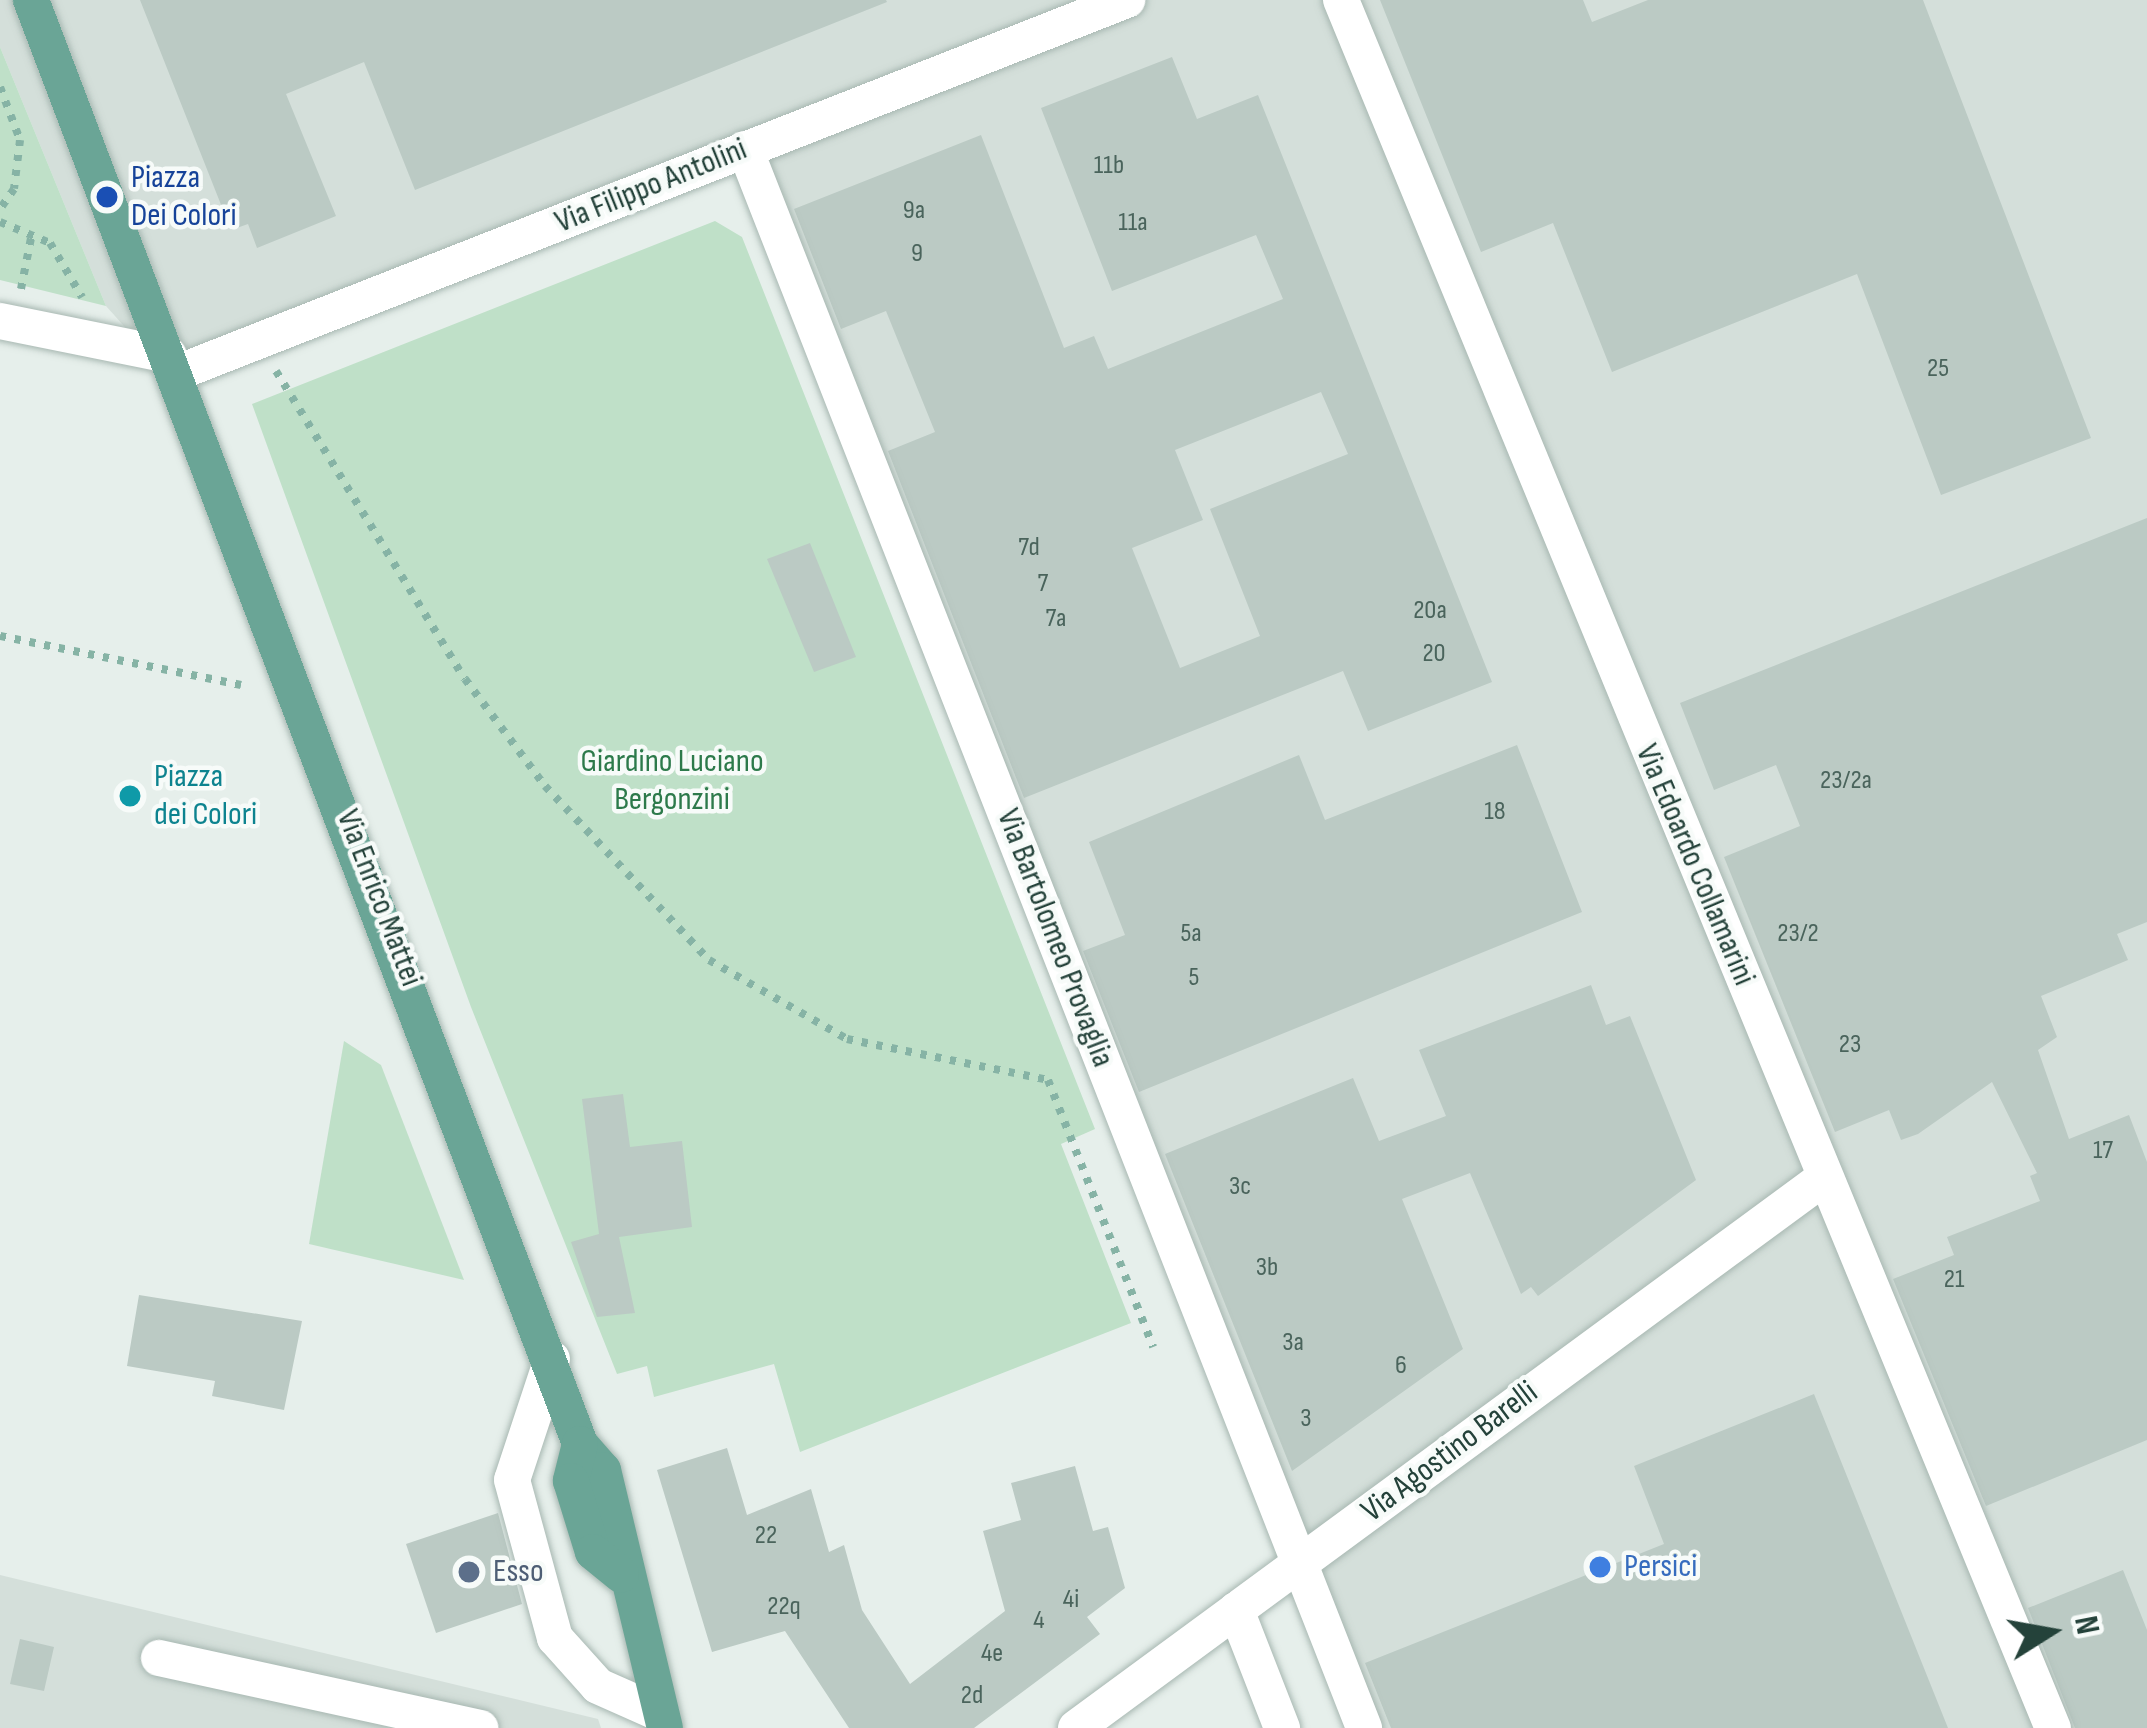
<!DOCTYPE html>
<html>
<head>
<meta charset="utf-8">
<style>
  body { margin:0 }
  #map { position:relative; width:2147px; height:1728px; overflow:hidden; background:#e6efeb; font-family:"Sofia Sans Condensed",sans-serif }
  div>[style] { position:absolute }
  .built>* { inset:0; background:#d4dfda }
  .green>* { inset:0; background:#bfe0c8 }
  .building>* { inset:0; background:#bbcac4 }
  .path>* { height:8px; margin-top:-4px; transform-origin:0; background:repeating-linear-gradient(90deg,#86b3a5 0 6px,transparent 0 15px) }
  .roads { filter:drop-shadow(0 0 3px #a8b8b2) drop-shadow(0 0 3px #a8b8b2) }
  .minor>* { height:36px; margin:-18px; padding:0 18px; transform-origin:18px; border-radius:18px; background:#fff }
  .major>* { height:36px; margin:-18px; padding:0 18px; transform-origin:18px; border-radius:18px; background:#6aa596 }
  .dots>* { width:33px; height:33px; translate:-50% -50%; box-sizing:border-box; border:6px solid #f7fbf9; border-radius:50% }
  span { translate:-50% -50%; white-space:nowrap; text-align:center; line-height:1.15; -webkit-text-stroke:9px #f7fbf9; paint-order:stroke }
  .number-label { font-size:27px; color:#4a645c }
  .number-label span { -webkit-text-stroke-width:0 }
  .transit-label { font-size:33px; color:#164399 }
  .left { translate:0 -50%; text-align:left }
  .street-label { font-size:33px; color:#24423a }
  .park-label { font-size:33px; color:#2d7a4b }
  .culture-label { font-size:33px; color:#0d838f }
  .shop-label { font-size:33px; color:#366cbe }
  .service-label { font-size:33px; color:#4e5e75 }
  .north { position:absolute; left:1991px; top:1572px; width:120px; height:120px; -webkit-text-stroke:9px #f7fbf9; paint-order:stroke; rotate:79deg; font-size:33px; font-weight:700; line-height:48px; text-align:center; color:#24423a }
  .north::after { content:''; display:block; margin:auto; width:42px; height:54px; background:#24423a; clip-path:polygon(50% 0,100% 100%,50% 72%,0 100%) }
</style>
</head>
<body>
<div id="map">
  <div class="built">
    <div style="clip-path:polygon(0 0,2147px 0,2147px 1728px,1355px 1728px,736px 155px,175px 383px,106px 306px,0 47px)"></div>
    <div style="clip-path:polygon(0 1575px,598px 1719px,601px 1728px,0 1728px)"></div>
  </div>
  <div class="green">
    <div style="clip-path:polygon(0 47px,106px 306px,0 280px)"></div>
    <div style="clip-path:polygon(715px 221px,742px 237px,1095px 1129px,1061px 1144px,1131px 1323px,800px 1452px,774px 1364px,654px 1397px,647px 1366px,617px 1374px,471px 1007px,252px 404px)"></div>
    <div style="clip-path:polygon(344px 1041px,381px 1065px,464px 1280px,309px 1244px)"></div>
  </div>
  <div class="building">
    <div style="clip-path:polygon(140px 0,886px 0,887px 2px,415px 190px,364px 62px,286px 94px,336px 216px,257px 248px,248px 224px,231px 230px)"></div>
    <div style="clip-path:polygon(1380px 0,1583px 0,1592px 22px,1648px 0,1923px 0,2091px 438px,1941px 495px,1857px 274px,1612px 372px,1553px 223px,1481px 252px)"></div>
    <div style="clip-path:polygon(evenodd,1172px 57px,1197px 119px,1258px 95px,1492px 682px,1368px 731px,1343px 671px,1024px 798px,888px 451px,935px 432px,886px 311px,841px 329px,794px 209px,981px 135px,1064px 348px,1094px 336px,1108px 369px,1283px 299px,1256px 235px,1112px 291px,1041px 108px,1172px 57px,1321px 392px,1348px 454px,1210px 509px,1260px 636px,1180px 668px,1132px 548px,1203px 520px,1175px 450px,1321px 392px)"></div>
    <div style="clip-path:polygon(2147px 518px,2147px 922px,2117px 934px,2128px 960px,2041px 996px,2057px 1037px,2038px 1050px,2069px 1139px,2129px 1115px,2147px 1162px,2147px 1440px,1986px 1506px,1893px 1279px,1954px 1255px,1947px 1237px,2040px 1201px,2030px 1176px,2037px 1173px,1992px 1082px,1918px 1134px,1901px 1140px,1889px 1110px,1835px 1132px,1724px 857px,1800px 826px,1776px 765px,1714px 790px,1680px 703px)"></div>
    <div style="clip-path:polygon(810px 543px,856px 657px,814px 672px,767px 559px)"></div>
    <div style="clip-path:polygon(1517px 745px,1582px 912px,1139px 1092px,1083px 951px,1125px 935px,1089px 842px,1299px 755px,1325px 820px)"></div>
    <div style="clip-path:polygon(1591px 985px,1606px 1025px,1630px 1016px,1696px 1180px,1538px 1296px,1531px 1287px,1521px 1294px,1470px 1173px,1402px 1199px,1463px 1349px,1292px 1471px,1165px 1154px,1353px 1078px,1379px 1141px,1446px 1116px,1419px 1050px)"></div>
    <div style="clip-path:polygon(623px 1094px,630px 1147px,682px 1141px,692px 1227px,619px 1237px,635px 1313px,597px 1317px,571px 1242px,599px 1234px,582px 1099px)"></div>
    <div style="clip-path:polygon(139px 1295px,302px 1321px,284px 1410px,212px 1396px,215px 1381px,127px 1366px)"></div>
    <div style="clip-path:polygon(1814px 1394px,1948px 1728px,1391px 1728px,1365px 1663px,1664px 1544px,1634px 1466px)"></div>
    <div style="clip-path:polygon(727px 1448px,747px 1515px,811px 1489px,829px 1552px,844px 1545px,862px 1610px,910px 1684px,1005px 1611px,983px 1531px,1021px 1520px,1011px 1483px,1075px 1466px,1093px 1531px,1108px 1527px,1125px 1588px,1087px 1617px,1100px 1634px,974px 1728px,849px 1728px,785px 1631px,712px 1652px,657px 1470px)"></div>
    <div style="clip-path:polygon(498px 1513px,522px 1604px,436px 1633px,406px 1544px)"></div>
    <div style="clip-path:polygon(2123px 1570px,2147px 1630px,2147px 1728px,2075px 1728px,2028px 1608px)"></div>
    <div style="clip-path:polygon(20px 1639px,54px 1647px,44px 1691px,10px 1684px)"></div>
  </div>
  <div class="path">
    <div style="left:0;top:87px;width:57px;rotate:69.3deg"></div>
    <div style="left:20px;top:140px;width:49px;rotate:97deg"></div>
    <div style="left:14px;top:189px;width:24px;rotate:125deg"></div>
    <div style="left:0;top:222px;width:54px;rotate:22.8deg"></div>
    <div style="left:50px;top:243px;width:63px;rotate:59.3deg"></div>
    <div style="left:21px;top:289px;width:57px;rotate:-78.9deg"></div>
    <div style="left:276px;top:371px;width:361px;rotate:58.5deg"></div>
    <div style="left:465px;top:679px;width:134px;rotate:53.2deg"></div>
    <div style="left:545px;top:786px;width:239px;rotate:46.7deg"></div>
    <div style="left:709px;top:960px;width:159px;rotate:29.8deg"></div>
    <div style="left:847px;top:1039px;width:205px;rotate:11.5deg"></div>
    <div style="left:1048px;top:1080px;width:287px;rotate:68.5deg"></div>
    <div style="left:0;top:636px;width:246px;rotate:11.5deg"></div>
  </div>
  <div class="roads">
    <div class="minor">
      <div style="left:1341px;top:0;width:1869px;rotate:67.61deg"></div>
      <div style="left:745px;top:149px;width:1696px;rotate:68.59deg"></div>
      <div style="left:0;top:321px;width:172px;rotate:11.4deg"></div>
      <div style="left:177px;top:373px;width:1021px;rotate:-21.44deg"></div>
      <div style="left:552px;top:1359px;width:127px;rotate:108.3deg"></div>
      <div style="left:512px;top:1480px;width:164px;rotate:74.8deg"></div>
      <div style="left:555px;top:1638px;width:64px;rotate:48.1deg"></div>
      <div style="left:598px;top:1686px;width:69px;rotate:24deg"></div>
      <div style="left:1236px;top:1610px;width:127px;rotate:68.7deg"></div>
      <div style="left:159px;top:1658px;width:329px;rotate:12.3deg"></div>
      <div style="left:1076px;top:1728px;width:930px;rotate:-36.34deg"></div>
    </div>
    <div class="major">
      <div style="left:31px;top:0;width:1545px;rotate:69.18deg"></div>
      <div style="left:580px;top:1444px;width:35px;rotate:49deg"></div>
      <div style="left:603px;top:1470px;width:265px;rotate:76.5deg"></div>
      <div style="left:580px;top:1444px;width:38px;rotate:104deg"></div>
      <div style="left:571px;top:1481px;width:74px;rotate:72.8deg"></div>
      <div style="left:593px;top:1552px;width:36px;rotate:39deg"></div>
    </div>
  </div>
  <div class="dots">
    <div style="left:107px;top:197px;background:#1a4fb4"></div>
    <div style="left:130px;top:796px;background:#0f9aa8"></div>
    <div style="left:1600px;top:1567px;background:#3f7fe0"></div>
    <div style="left:469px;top:1572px;background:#5c6f8a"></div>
  </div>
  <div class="number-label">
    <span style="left:1109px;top:166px">11b</span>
    <span style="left:914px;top:211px">9a</span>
    <span style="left:1133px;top:223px">11a</span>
    <span style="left:917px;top:254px">9</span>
    <span style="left:1938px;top:369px">25</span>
    <span style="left:1029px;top:548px">7d</span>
    <span style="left:1043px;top:584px">7</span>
    <span style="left:1430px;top:611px">20a</span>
    <span style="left:1056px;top:619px">7a</span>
    <span style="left:1434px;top:654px">20</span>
    <span style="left:1846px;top:781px">23/2a</span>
    <span style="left:1495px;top:812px">18</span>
    <span style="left:1191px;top:934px">5a</span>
    <span style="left:1798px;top:934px">23/2</span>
    <span style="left:1194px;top:978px">5</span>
    <span style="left:1850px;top:1045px">23</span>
    <span style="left:2103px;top:1151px">17</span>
    <span style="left:1240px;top:1187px">3c</span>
    <span style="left:1267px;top:1268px">3b</span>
    <span style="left:1954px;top:1280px">21</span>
    <span style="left:1293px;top:1343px">3a</span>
    <span style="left:1401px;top:1366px">6</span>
    <span style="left:1306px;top:1419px">3</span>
    <span style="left:766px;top:1536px">22</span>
    <span style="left:1071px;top:1600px">4i</span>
    <span style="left:784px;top:1607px">22q</span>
    <span style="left:1039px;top:1621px">4</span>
    <span style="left:992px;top:1654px">4e</span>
    <span style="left:972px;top:1696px">2d</span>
  </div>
  <div class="transit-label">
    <span class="left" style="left:131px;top:197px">Piazza<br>Dei Colori</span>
  </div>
  <div class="street-label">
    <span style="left:651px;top:186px;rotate:-22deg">Via Filippo Antolini</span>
    <span style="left:1695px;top:865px;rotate:67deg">Via Edoardo Collamarini</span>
    <span style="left:379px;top:898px;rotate:69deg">Via Enrico Mattei</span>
    <span style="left:1055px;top:938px;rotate:69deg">Via Bartolomeo Provaglia</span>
    <span style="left:1450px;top:1452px;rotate:-37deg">Via Agostino Barelli</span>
  </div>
  <div class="park-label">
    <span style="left:672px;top:781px">Giardino Luciano<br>Bergonzini</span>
  </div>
  <div class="culture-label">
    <span class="left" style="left:154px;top:796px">Piazza<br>dei Colori</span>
  </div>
  <div class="shop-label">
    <span class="left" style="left:1624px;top:1567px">Persici</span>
  </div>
  <div class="service-label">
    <span class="left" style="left:493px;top:1572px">Esso</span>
  </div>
  <div class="north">N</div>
</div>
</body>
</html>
